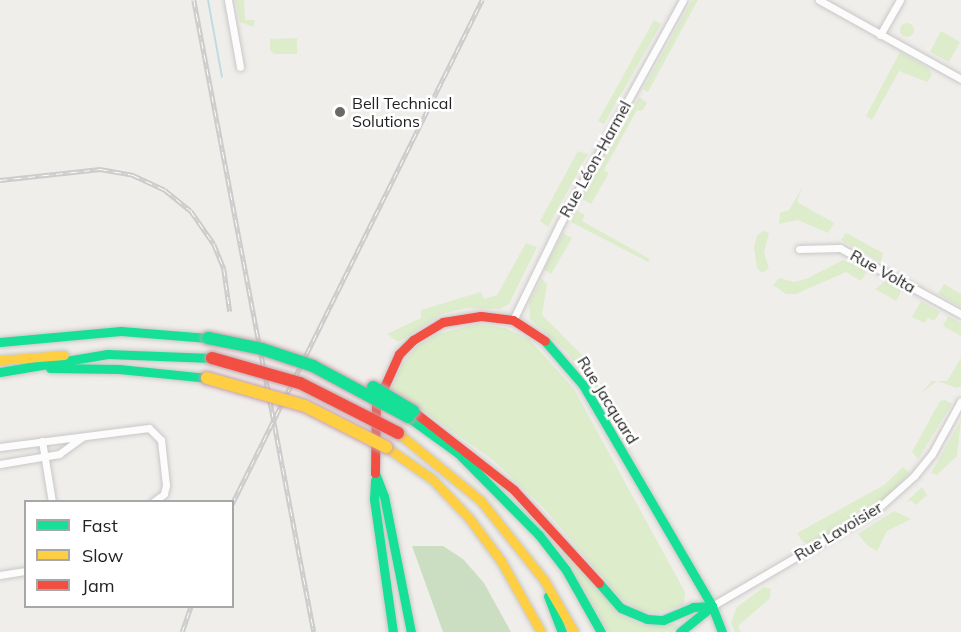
<!DOCTYPE html>
<html>
<head>
<meta charset="utf-8">
<style>
  body { margin:0 }
  #map { position:relative; width:961px; height:632px; overflow:hidden; background:#f0eeeb; font-family:Mulish,sans-serif }
  div>[style] { position:absolute }
  .grass>* { inset:0; background:#ddeccb }
  .round { border-radius:50% }
  .forest>* { inset:0; background:#cbdec1 }
  .stream>* { height:2px; margin:-1px; padding:0 1px; transform-origin:1px; border-radius:1px; background:#bfdbe3 }
  .roads { filter:drop-shadow(0 0 2px #c9c8c7) drop-shadow(0 0 2px #c9c8c7) }
  .street>* { height:7px; margin:-3.5px; padding:0 3.5px; transform-origin:3.5px; border-radius:3.5px; background:#fdfcfc }
  .fast>* { height:9px; margin:-4.5px; padding:0 4.5px; transform-origin:4.5px; border-radius:4.5px; background:#16e098 }
  .slow>* { height:9px; margin:-4.5px; padding:0 4.5px; transform-origin:4.5px; border-radius:4.5px; background:#ffcf43 }
  .jam>* { height:9px; margin:-4.5px; padding:0 4.5px; transform-origin:4.5px; border-radius:4.5px; background:#f24e42 }
  .rail>* { height:4.5px; margin-top:-2.25px; transform-origin:0; background:repeating-linear-gradient(90deg,#fff 0 7px,#ccc 0 14px); box-sizing:border-box; border-block:2px solid #ccc }
  .bridges { filter:drop-shadow(0 0 2px #c5a2ac) drop-shadow(0 0 2px #c5a2ac) }
  .fast-bridge>* { height:12px; margin:-6px; padding:0 6px; transform-origin:6px; border-radius:6px; background:#16e098 }
  .slow-bridge>* { height:12px; margin:-6px; padding:0 6px; transform-origin:6px; border-radius:6px; background:#ffcf43 }
  .jam-bridge>* { height:12px; margin:-6px; padding:0 6px; transform-origin:6px; border-radius:6px; background:#f24e42 }
  .dots>* { width:16px; height:16px; translate:-50% -50%; box-sizing:border-box; border:3px solid #fff; border-radius:50% }
  span { translate:-50% -50%; white-space:nowrap; text-align:center; line-height:1.15; -webkit-text-stroke:5px #fff; paint-order:stroke }
  .poi-label { font-size:16px; color:#222 }
  .left { translate:0 -50%; text-align:left }
  .street-label { font-size:16px; color:#222 }
  .legend { position:absolute; left:24px; top:500px; width:210px; height:108px; box-sizing:border-box; background:#fff; border:2px solid #a7a7a7; margin:0; padding:8px 10px; list-style:none; font-size:18px; color:#222 }
  .legend li { display:flex; align-items:center; gap:12px; height:30px }
  .legend b { width:30px; border:2px solid #a7a7a7 }
</style>
</head>
<body>
<div id="map">
  <div class="grass">
    <div style="clip-path:polygon(235px 0,244px 0,245px 20px,255px 20px,253px 27px,240px 22px)"></div>
    <div style="clip-path:polygon(692px 0,698px 0,648px 92px,643px 89px)"></div>
    <div style="clip-path:polygon(654px 20px,661px 24px,604px 124px,598px 121px)"></div>
    <div class="round" style="left:900px;top:23px;width:14px;height:14px"></div>
    <div style="clip-path:polygon(941px 31px,960px 42px,949px 62px,930px 52px)"></div>
    <div style="clip-path:polygon(297px 38px,297px 54px,274px 54px,270px 50px,270px 39px)"></div>
    <div style="clip-path:polygon(900px 52px,928px 68px,932px 75px,927px 82px,899px 71px,872px 120px,866px 116px)"></div>
    <div style="clip-path:polygon(639px 97px,647px 103px,642px 111px,637px 110px,604px 170px,609px 173px,591px 204px,582px 199px)"></div>
    <div style="clip-path:polygon(578px 151px,588px 154px,548px 227px,540px 221px)"></div>
    <div style="clip-path:polygon(802px 188px,797px 202px,834px 223px,828px 233px,798px 220px,779px 224px,780px 213px,789px 210px)"></div>
    <div style="clip-path:polygon(576px 210px,585px 215px,582px 221px,650px 259px,648px 262px,571px 222px)"></div>
    <div style="clip-path:polygon(764px 231px,769px 233px,764px 253px,769px 268px,762px 273px,757px 268px,754px 248px,757px 235px)"></div>
    <div style="clip-path:polygon(563px 233px,572px 238px,551px 274px,544px 270px)"></div>
    <div style="clip-path:polygon(846px 233px,883px 253px,881px 262px,841px 240px)"></div>
    <div style="clip-path:polygon(526px 243px,537px 247px,509px 304px,500px 309px,466px 308px,442px 314px,398px 342px,387px 334px,421px 318px,421px 310px,481px 292px,484px 299px,497px 295px)"></div>
    <div style="clip-path:polygon(843px 260px,867px 271px,861px 281px,846px 272px,796px 294px,786px 294px,773px 285px,779px 278px,794px 282px,806px 279px)"></div>
    <div style="clip-path:polygon(542px 279px,547px 284px,542px 315px,588px 361px,632px 437px,631px 442px,624px 441px,594px 388px,565px 350px,530px 319px,529px 302px)"></div>
    <div style="clip-path:polygon(886px 281px,902px 290px,896px 301px,875px 289px)"></div>
    <div style="clip-path:polygon(944px 284px,961px 294px,961px 307px,938px 294px)"></div>
    <div style="clip-path:polygon(921px 301px,940px 312px,934px 321px,928px 318px,924px 323px,912px 317px)"></div>
    <div style="clip-path:polygon(948px 316px,961px 323px,961px 336px,943px 326px)"></div>
    <div style="clip-path:polygon(478px 324px,505px 328px,529px 339px,574px 389px,685px 592px,684px 605px,657px 613px,640px 611px,621px 599px,543px 507px,493px 460px,391px 388px,402px 364px,417px 346px,437px 334px)"></div>
    <div style="clip-path:polygon(961px 358px,961px 386px,957px 388px,937px 381px,921px 393px,932px 381px,947px 381px)"></div>
    <div style="clip-path:polygon(945px 400px,952px 404px,918px 459px,912px 452px,940px 401px)"></div>
    <div style="clip-path:polygon(961px 420px,957px 456px,937px 475px,931px 473px)"></div>
    <div style="clip-path:polygon(903px 467px,910px 473px,886px 498px,808px 544px,802px 541px,797px 533px,884px 485px)"></div>
    <div style="clip-path:polygon(922px 487px,927px 495px,916px 505px,911px 501px,906px 502px)"></div>
    <div style="clip-path:polygon(894px 511px,911px 519px,887px 531px,877px 551px,868px 546px,858px 534px)"></div>
    <div style="clip-path:polygon(565px 550px,620px 615px,643px 625px,676px 624px,678px 627px,672px 632px,608px 632px,562px 552px)"></div>
    <div style="clip-path:polygon(764px 587px,771px 589px,770px 598px,738px 626px,741px 632px,735px 632px,731px 623px,737px 607px)"></div>
  </div>
  <div class="forest">
    <div style="clip-path:polygon(412px 546px,443px 546px,463px 559px,484px 583px,511px 632px,443px 632px)"></div>
  </div>
  <div class="stream">
    <div style="left:208px;top:0;width:78px;rotate:79.7deg"></div>
  </div>
  <div class="roads">
    <div class="street">
      <div style="left:228px;top:0;width:68px;rotate:79.8deg"></div>
      <div style="left:819px;top:0;width:162px;rotate:29.1deg"></div>
      <div style="left:880px;top:35px;width:40px;rotate:-60.3deg"></div>
      <div style="left:799px;top:249px;width:41px;rotate:-1.4deg"></div>
      <div style="left:840px;top:248px;width:138px;rotate:28.6deg"></div>
      <div style="left:513px;top:320px;width:109px;rotate:-63.9deg"></div>
      <div style="left:561px;top:222px;width:253px;rotate:-61.2deg"></div>
      <div style="left:42px;top:441px;width:62px;rotate:80.7deg"></div>
      <div style="left:0;top:447px;width:150px;rotate:-7.3deg"></div>
      <div style="left:149px;top:428px;width:17px;rotate:45deg"></div>
      <div style="left:161px;top:440px;width:45px;rotate:83.7deg"></div>
      <div style="left:166px;top:485px;width:9px;rotate:103deg"></div>
      <div style="left:164px;top:494px;width:14px;rotate:144deg"></div>
      <div style="left:0;top:464px;width:60px;rotate:-9.6deg"></div>
      <div style="left:59px;top:454px;width:29px;rotate:-36deg"></div>
      <div style="left:0;top:575px;width:26px;rotate:-9deg"></div>
      <div style="left:712px;top:606px;width:190px;rotate:-30.3deg"></div>
      <div style="left:876px;top:510px;width:51px;rotate:-41.8deg"></div>
      <div style="left:914px;top:476px;width:28px;rotate:-51deg"></div>
      <div style="left:932px;top:454px;width:60px;rotate:-61.3deg"></div>
    </div>
    <div class="fast">
      <div style="left:545px;top:341px;width:58px;rotate:49.2deg"></div>
      <div style="left:583px;top:385px;width:256px;rotate:59.7deg"></div>
      <div style="left:712px;top:606px;width:28px;rotate:69deg"></div>
      <div style="left:0;top:342px;width:121px;rotate:-5.2deg"></div>
      <div style="left:121px;top:331px;width:87px;rotate:4.6deg"></div>
      <div style="left:50px;top:368px;width:69px;rotate:0.8deg"></div>
      <div style="left:119px;top:369px;width:88px;rotate:5.8deg"></div>
      <div style="left:0;top:372px;width:109px;rotate:-9.5deg"></div>
      <div style="left:107px;top:354px;width:105px;rotate:2.2deg"></div>
      <div style="left:408px;top:417px;width:62px;rotate:35.8deg"></div>
      <div style="left:458px;top:453px;width:115px;rotate:45.4deg"></div>
      <div style="left:539px;top:535px;width:44px;rotate:52.4deg"></div>
      <div style="left:566px;top:570px;width:71px;rotate:60.6deg"></div>
      <div style="left:375px;top:473px;width:25px;rotate:69deg"></div>
      <div style="left:384px;top:496px;width:139px;rotate:78.8deg"></div>
      <div style="left:375px;top:480px;width:19px;rotate:93deg"></div>
      <div style="left:374px;top:499px;width:134px;rotate:81.9deg"></div>
      <div style="left:599px;top:583px;width:33px;rotate:49deg"></div>
      <div style="left:621px;top:608px;width:28px;rotate:23deg"></div>
      <div style="left:647px;top:619px;width:16px;rotate:4deg"></div>
      <div style="left:663px;top:620px;width:33px;rotate:-23deg"></div>
      <div style="left:693px;top:607px;width:19px;rotate:-3deg"></div>
      <div style="left:548px;top:596px;width:39px;rotate:69deg"></div>
      <div style="left:680px;top:632px;width:41px;rotate:-39.1deg"></div>
    </div>
    <div class="slow">
      <div style="left:0;top:360px;width:64px;rotate:-4.5deg"></div>
      <div style="left:398px;top:433px;width:107px;rotate:39.3deg"></div>
      <div style="left:481px;top:501px;width:101px;rotate:51.4deg"></div>
      <div style="left:544px;top:580px;width:60px;rotate:60deg"></div>
      <div style="left:386px;top:447px;width:56px;rotate:34.8deg"></div>
      <div style="left:432px;top:479px;width:54px;rotate:46.5deg"></div>
      <div style="left:469px;top:518px;width:54px;rotate:53.3deg"></div>
      <div style="left:501px;top:561px;width:81px;rotate:60.6deg"></div>
    </div>
    <div class="jam">
      <div style="left:413px;top:411px;width:128px;rotate:38deg"></div>
      <div style="left:514px;top:490px;width:126px;rotate:47.6deg"></div>
      <div style="left:375px;top:473px;width:68px;rotate:-89.2deg"></div>
      <div style="left:376px;top:405px;width:56px;rotate:-65.7deg"></div>
      <div style="left:399px;top:354px;width:20px;rotate:-45deg"></div>
      <div style="left:413px;top:340px;width:35px;rotate:-31deg"></div>
      <div style="left:443px;top:322px;width:38px;rotate:-9deg"></div>
      <div style="left:481px;top:316px;width:32px;rotate:7deg"></div>
      <div style="left:513px;top:320px;width:38px;rotate:33deg"></div>
    </div>
  </div>
  <div class="rail">
    <div style="left:194px;top:0;width:643px;rotate:79.25deg"></div>
    <div style="left:0;top:180px;width:101px;rotate:-6.3deg"></div>
    <div style="left:100px;top:169px;width:34px;rotate:10deg"></div>
    <div style="left:133px;top:175px;width:35px;rotate:25deg"></div>
    <div style="left:165px;top:190px;width:33px;rotate:39deg"></div>
    <div style="left:191px;top:211px;width:40px;rotate:55.1deg"></div>
    <div style="left:214px;top:244px;width:27px;rotate:68deg"></div>
    <div style="left:224px;top:269px;width:43px;rotate:82.1deg"></div>
    <div style="left:232px;top:504px;width:563px;rotate:-63.62deg"></div>
    <div style="left:182px;top:632px;width:28px;rotate:-71deg"></div>
  </div>
  <div class="bridges">
    <div class="fast-bridge">
      <div style="left:208px;top:338px;width:55px;rotate:11.5deg"></div>
      <div style="left:262px;top:349px;width:54px;rotate:18.4deg"></div>
      <div style="left:313px;top:366px;width:108px;rotate:28.2deg"></div>
      <div style="left:373px;top:387px;width:47px;rotate:31deg"></div>
    </div>
    <div class="slow-bridge">
      <div style="left:207px;top:378px;width:102px;rotate:15.9deg"></div>
      <div style="left:305px;top:406px;width:91px;rotate:26.8deg"></div>
    </div>
    <div class="jam-bridge">
      <div style="left:212px;top:358px;width:91px;rotate:15.9deg"></div>
      <div style="left:300px;top:383px;width:110px;rotate:27deg"></div>
    </div>
  </div>
  <div class="dots">
    <div style="left:340px;top:112px;background:#6a6968"></div>
  </div>
  <div class="poi-label">
    <span class="left" style="left:352px;top:112px">Bell Technical<br>Solutions</span>
  </div>
  <div class="street-label">
    <span style="left:595px;top:159px;rotate:-61deg">Rue Léon-Harmel</span>
    <span style="left:883px;top:271px;rotate:29deg">Rue Volta</span>
    <span style="left:608px;top:400px;rotate:58deg">Rue Jacquard</span>
    <span style="left:838px;top:531px;rotate:-31deg">Rue Lavoisier</span>
  </div>
  <ul class="legend">
  <li><b style="height:8px;background:#16e098"></b>Fast</li>
  <li><b style="height:8px;background:#ffcf43"></b>Slow</li>
  <li><b style="height:8px;background:#f24e42"></b>Jam</li>
  </ul>
</div>
</body>
</html>
